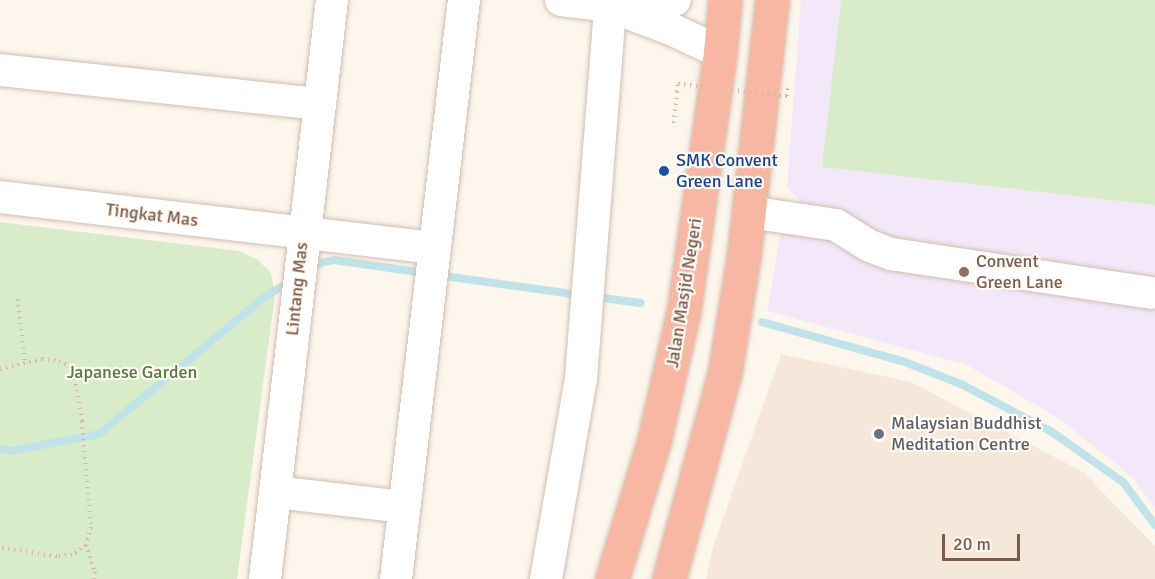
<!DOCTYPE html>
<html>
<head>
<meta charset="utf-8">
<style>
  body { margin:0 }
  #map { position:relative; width:1155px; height:579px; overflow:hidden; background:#fdf6ec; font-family:Signika,sans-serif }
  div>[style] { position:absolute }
  .residential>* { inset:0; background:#f5e8da }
  .education>* { inset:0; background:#f3e8fa }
  .green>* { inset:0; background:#d8ecc9 }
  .stream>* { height:8px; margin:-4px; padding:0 4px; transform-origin:4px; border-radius:4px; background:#bfe3e8 }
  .path>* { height:4px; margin-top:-2px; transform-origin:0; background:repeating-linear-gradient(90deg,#d9b8a5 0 1.5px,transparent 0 6px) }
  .roads { filter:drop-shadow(0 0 2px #d1beb0) drop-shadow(0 0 2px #d1beb0) }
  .minor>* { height:32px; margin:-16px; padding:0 16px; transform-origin:16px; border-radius:16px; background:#fff }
  .highway>* { height:33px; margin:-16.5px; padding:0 16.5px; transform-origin:16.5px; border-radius:16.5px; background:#f7b7a3 }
  .path-bridge>* { height:4px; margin-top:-2px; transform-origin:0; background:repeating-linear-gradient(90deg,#d9b8a5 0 1.5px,transparent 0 6px) }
  .dots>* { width:16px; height:16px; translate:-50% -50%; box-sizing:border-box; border:3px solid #fffaf3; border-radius:50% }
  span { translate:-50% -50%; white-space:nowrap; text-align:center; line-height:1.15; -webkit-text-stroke:4.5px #fffaf3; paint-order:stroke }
  .transit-label { font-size:18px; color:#164399 }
  .left { translate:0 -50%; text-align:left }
  .street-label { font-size:18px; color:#7a5c4d }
  .education-label { font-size:18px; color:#785e54 }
  .park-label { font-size:18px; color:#537a41 }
  .worship-label { font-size:18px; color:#5b616d }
  .scale { position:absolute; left:942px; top:534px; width:78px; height:27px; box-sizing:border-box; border:3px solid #7a5c4d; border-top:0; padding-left:8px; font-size:18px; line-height:21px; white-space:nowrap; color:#7a5c4d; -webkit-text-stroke:4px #fffaf3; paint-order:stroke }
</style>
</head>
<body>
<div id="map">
  <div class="residential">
    <div style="clip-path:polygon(781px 354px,911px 382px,1083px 472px,1155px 546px,1155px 579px,706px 579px,713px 547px)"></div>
  </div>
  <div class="education">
    <div style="clip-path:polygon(801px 0,1155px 0,1155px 508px,1133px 478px,1060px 419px,967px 365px,767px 311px,781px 232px,795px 227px,799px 200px,787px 187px)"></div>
  </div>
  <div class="green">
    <div style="clip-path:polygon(841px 0,1155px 0,1155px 205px,822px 167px)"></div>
    <div style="clip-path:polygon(0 222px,239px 251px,258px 260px,271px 273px,275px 295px,237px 579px,0 579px)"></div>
  </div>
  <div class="stream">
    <div style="left:309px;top:270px;width:13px;rotate:-32deg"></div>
    <div style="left:320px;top:263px;width:14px;rotate:-12deg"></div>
    <div style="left:334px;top:260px;width:92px;rotate:8.1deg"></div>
    <div style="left:437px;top:275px;width:144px;rotate:8deg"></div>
    <div style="left:595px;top:297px;width:46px;rotate:7.4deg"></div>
    <div style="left:762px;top:322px;width:148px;rotate:15.6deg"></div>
    <div style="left:905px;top:362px;width:62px;rotate:21.6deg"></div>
    <div style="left:963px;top:385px;width:101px;rotate:27.8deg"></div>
    <div style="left:1052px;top:432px;width:87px;rotate:35.2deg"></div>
    <div style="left:1123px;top:482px;width:54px;rotate:53.3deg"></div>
    <div style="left:0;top:449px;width:11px;rotate:10deg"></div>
    <div style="left:11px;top:451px;width:90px;rotate:-10.9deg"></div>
    <div style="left:99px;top:434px;width:217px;rotate:-39.6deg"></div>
    <div style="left:266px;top:296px;width:29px;rotate:-31deg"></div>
  </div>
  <div class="path">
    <div style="left:674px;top:123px;width:31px;rotate:-84deg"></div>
    <div style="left:18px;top:299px;width:63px;rotate:83.7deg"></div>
    <div style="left:0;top:369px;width:43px;rotate:-13.4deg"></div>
    <div style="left:42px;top:359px;width:17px;rotate:7deg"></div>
    <div style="left:59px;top:361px;width:12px;rotate:24deg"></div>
    <div style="left:70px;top:366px;width:13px;rotate:67deg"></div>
    <div style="left:75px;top:378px;width:44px;rotate:80.8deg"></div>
    <div style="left:82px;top:421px;width:106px;rotate:85.1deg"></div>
    <div style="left:91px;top:527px;width:19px;rotate:106deg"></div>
    <div style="left:86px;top:545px;width:17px;rotate:144deg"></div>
    <div style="left:72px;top:555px;width:15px;rotate:176deg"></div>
    <div style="left:57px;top:556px;width:58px;rotate:-172deg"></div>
    <div style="left:86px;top:545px;width:28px;rotate:72deg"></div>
    <div style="left:95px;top:572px;width:7px;rotate:98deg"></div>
  </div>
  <div class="roads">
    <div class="minor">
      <div style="left:561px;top:0;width:49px;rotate:7deg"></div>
      <div style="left:610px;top:6px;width:65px;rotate:-5.3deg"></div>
      <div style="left:610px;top:6px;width:65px;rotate:20.7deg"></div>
      <div style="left:671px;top:29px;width:54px;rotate:25.1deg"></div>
      <div style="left:0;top:70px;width:322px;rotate:6.1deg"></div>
      <div style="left:0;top:197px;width:437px;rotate:6.7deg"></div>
      <div style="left:749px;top:212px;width:88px;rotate:8.5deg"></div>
      <div style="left:836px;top:225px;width:40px;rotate:32deg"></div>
      <div style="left:870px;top:246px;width:22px;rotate:21deg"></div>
      <div style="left:891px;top:254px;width:263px;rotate:8.5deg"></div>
      <div style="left:275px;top:492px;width:130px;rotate:6.6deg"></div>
      <div style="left:265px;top:579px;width:583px;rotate:-83.4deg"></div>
      <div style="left:396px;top:579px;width:583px;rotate:-83.3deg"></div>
      <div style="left:546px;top:579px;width:204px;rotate:-80.1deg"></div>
      <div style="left:581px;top:378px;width:373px;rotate:-85.5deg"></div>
    </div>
    <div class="highway">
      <div style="left:612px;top:579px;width:144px;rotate:-73.1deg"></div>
      <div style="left:654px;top:441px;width:135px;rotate:-77.2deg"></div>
      <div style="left:684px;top:309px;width:260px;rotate:-82deg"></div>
      <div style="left:720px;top:52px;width:52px;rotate:-84.5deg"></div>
      <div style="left:669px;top:579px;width:215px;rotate:-74.9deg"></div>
      <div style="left:725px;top:371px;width:119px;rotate:-80.8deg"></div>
      <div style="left:744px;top:254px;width:256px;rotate:-83.7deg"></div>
    </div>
  </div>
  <div class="path-bridge">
    <div style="left:677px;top:92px;width:8px;rotate:-83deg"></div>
    <div style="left:678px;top:84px;width:110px;rotate:6.3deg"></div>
    <div style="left:787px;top:96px;width:12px;rotate:-81deg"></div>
  </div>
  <div class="dots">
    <div style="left:664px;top:171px;background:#1a4fb4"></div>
    <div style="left:964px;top:272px;background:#8d6e63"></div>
    <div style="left:879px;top:434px;background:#6b7280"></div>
  </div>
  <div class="transit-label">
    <span class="left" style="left:676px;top:171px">SMK Convent<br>Green Lane</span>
  </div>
  <div class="street-label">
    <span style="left:152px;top:215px;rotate:7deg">Tingkat Mas</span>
    <span style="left:297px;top:289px;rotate:-84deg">Lintang Mas</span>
    <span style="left:684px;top:293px;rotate:-81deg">Jalan Masjid Negeri</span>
  </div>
  <div class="education-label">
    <span class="left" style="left:976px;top:272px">Convent<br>Green Lane</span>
  </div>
  <div class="park-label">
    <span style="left:132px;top:372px">Japanese Garden</span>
  </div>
  <div class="worship-label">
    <span class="left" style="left:891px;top:434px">Malaysian Buddhist<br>Meditation Centre</span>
  </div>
  <div class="scale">20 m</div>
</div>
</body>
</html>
